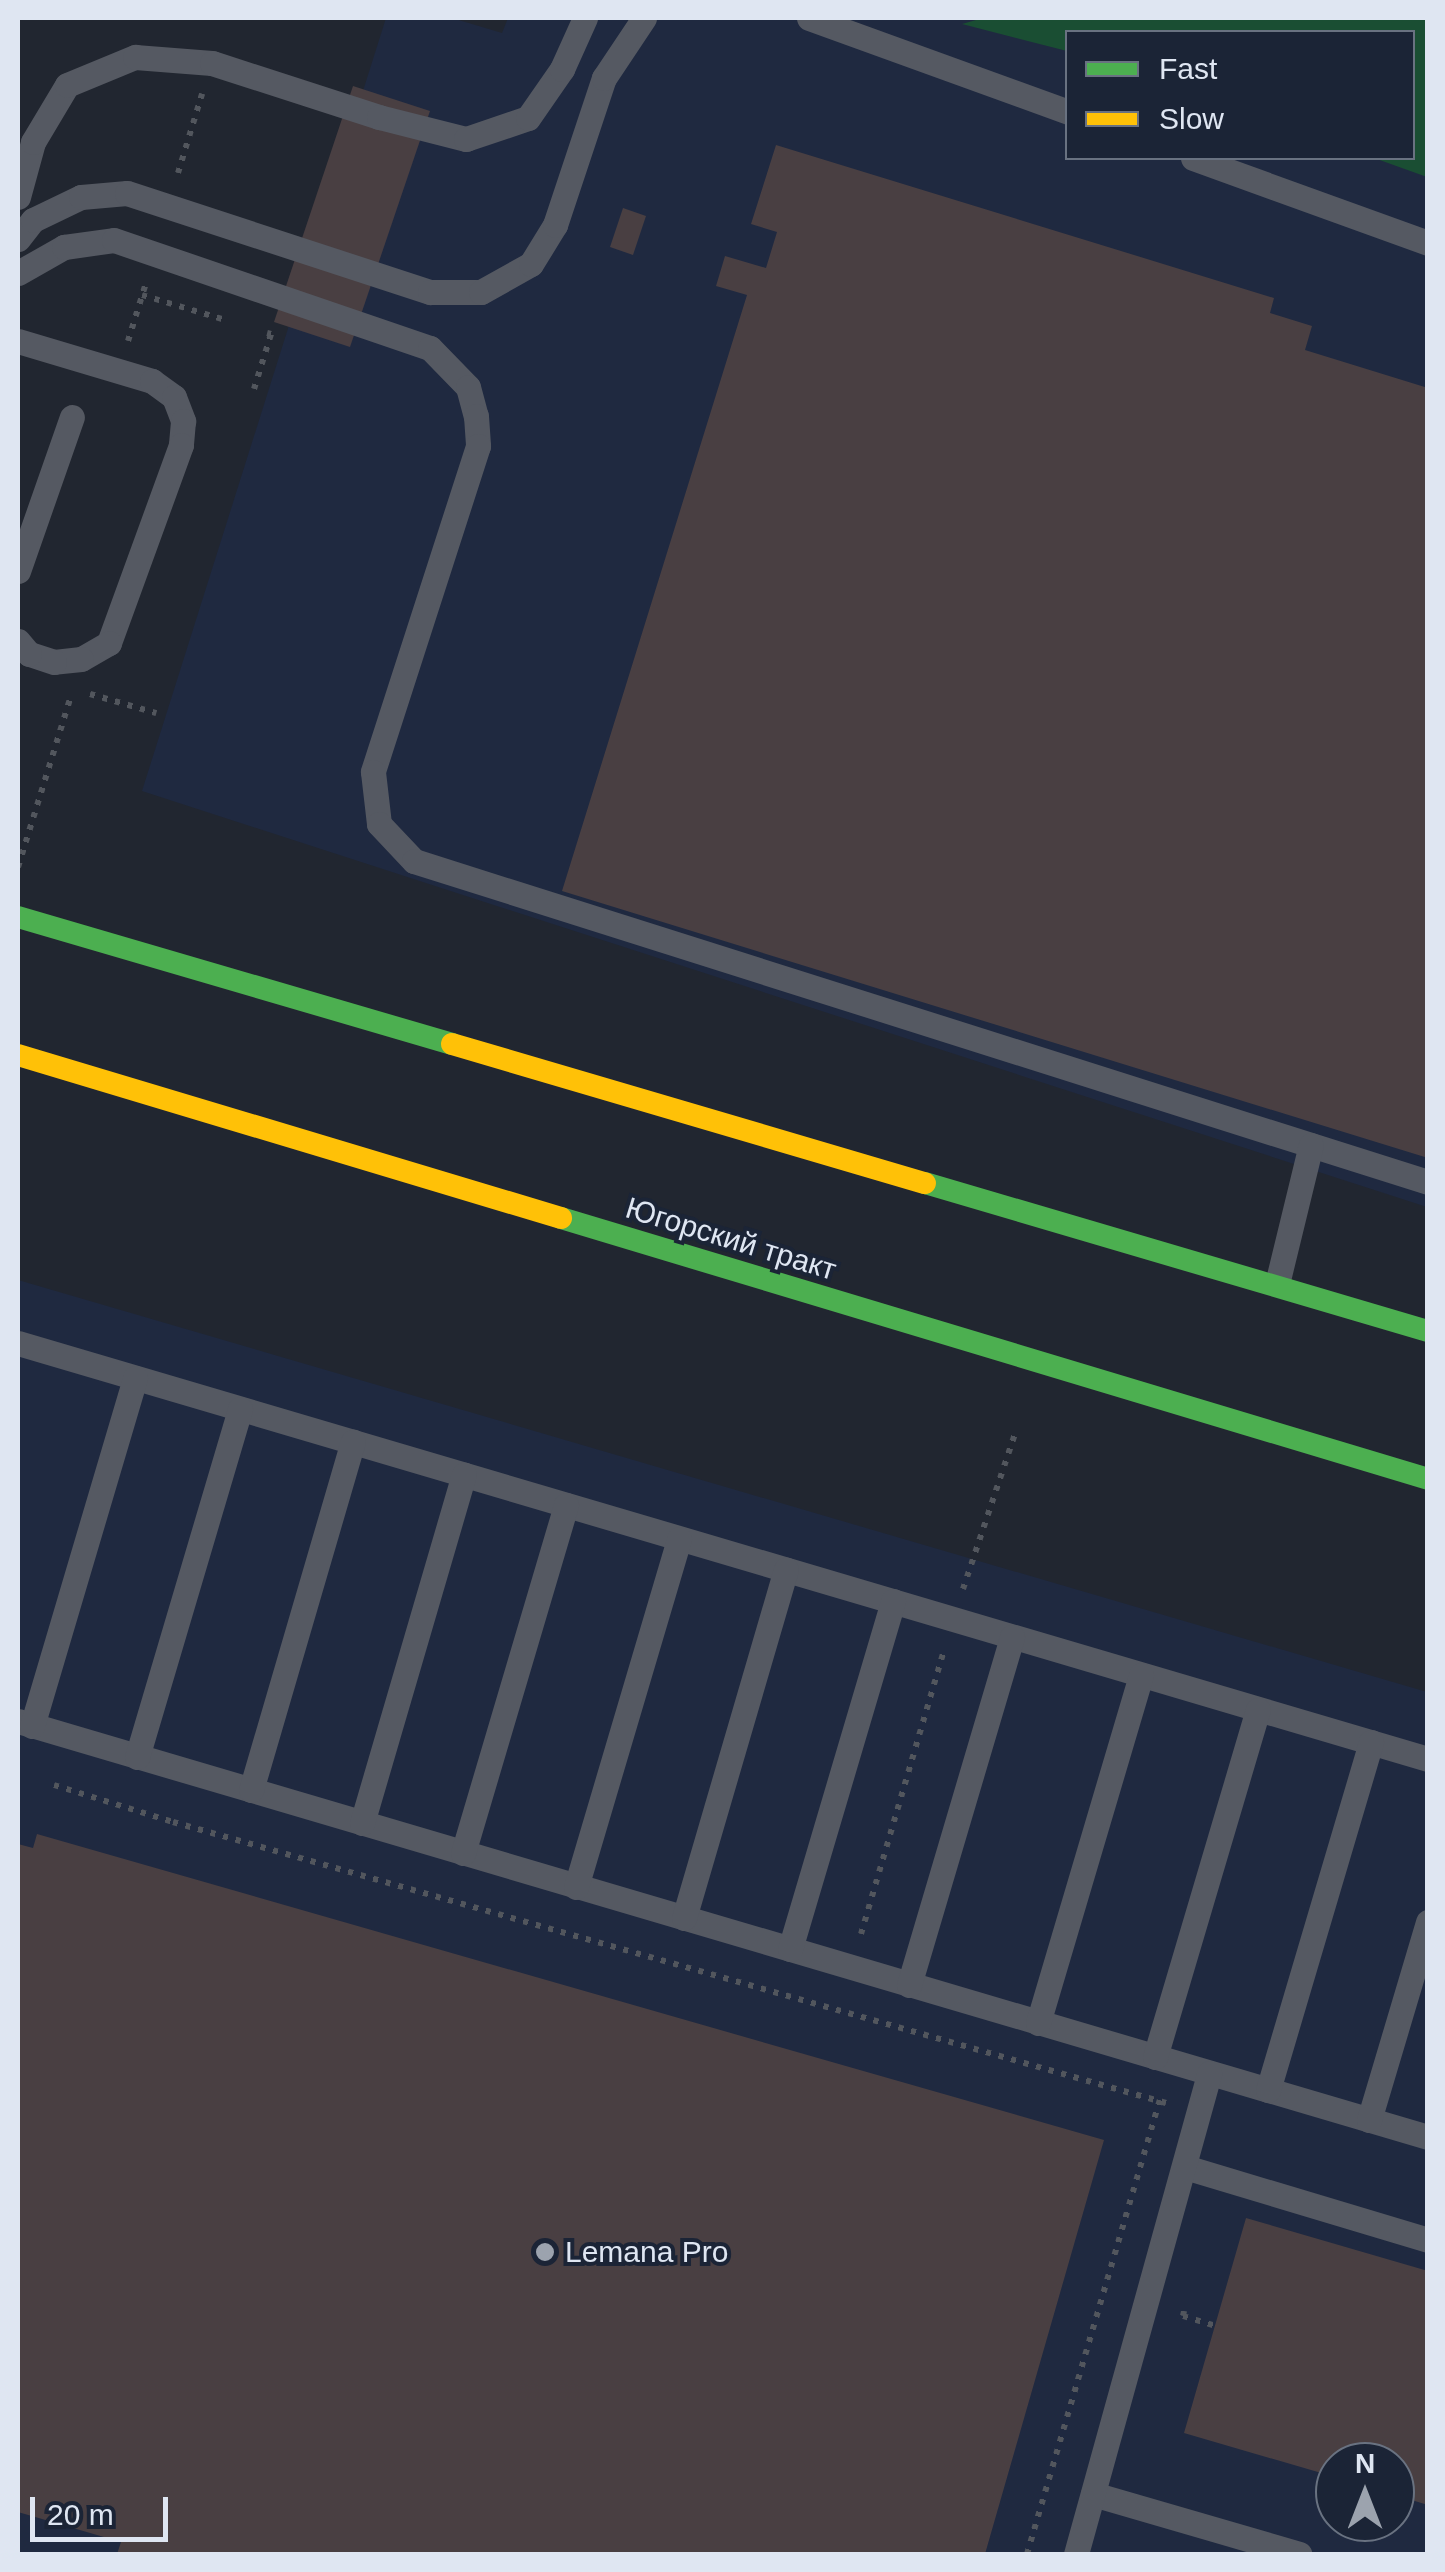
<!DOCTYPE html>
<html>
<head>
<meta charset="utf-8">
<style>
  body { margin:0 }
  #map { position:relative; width:1445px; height:2572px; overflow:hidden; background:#212630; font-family:Arial,sans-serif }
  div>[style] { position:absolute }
  .built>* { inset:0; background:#1f2940 }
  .green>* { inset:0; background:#1a4e33 }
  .building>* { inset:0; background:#493f42 }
  .path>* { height:6px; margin-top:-3px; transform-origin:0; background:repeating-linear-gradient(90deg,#52565d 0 5px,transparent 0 13px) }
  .lane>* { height:25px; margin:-12.5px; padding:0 12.5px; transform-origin:12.5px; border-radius:12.5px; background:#555962 }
  .fast>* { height:22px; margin:-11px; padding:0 11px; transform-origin:11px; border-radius:11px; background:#4caf50 }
  .slow>* { height:22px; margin:-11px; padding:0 11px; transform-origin:11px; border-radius:11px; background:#ffc107 }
  .dots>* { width:28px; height:28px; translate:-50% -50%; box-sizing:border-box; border:5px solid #1b2436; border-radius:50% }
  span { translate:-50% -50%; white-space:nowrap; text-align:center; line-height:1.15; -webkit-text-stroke:8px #1b2436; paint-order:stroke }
  .street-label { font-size:30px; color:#dfe6f2 }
  .poi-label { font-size:30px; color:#dfe6f2 }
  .left { translate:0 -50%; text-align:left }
  .frame { position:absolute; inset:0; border:20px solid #dfe6f2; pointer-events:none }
  .legend { position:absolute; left:1065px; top:30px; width:350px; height:130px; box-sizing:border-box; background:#1b2436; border:2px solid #697281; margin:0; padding:12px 18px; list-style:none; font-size:30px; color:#dfe6f2 }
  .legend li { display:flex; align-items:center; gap:20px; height:50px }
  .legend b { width:50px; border:2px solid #697281 }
  .north { position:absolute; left:1315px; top:2442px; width:100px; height:100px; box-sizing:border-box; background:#1b2436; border:2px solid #697281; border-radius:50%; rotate:0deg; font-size:28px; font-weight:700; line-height:40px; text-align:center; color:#dfe6f2 }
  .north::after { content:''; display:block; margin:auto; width:35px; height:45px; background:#9ca3ae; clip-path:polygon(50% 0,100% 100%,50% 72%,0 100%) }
  .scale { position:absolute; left:30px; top:2497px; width:138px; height:45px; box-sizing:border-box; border:5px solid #dfe6f2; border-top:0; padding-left:12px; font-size:30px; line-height:35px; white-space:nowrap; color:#dfe6f2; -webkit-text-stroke:8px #1b2436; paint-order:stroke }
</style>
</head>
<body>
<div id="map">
  <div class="built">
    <div style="clip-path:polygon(386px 18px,452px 18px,502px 33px,508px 18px,994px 18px,1067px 38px,1068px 158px,1406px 158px,1427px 166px,1427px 1207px,142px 791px)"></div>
    <div style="clip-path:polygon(evenodd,18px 1280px,1427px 1692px,1427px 2554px,18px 2554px,18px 1280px,1335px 2462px,1395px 2462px,1395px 2522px,1335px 2522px,1335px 2462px)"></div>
  </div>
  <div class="green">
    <div style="clip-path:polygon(983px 18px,1427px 18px,1427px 177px,1374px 158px,1412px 158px,1412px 32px,1068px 32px,1067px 51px,962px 24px)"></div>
  </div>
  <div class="building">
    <div style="clip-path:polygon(353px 86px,430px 111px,350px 347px,274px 322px)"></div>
    <div style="clip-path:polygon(776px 145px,1274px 298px,1270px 313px,1312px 326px,1305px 350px,1428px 388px,1428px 1158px,562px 891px,747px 295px,716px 286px,725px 256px,766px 268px,777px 232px,751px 224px)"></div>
    <div style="clip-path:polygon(623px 208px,646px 216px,633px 255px,610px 247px)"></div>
    <div style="clip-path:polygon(37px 1834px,1104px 2140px,985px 2554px,117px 2554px,121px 2542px,18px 2512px,18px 1844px,33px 1848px)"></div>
    <div style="clip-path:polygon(1246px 2218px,1428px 2271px,1428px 2505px,1395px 2495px,1395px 2462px,1335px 2462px,1335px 2477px,1184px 2433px)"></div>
  </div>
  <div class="path">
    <div style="left:178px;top:173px;width:83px;rotate:-73.1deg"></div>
    <div style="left:142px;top:295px;width:84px;rotate:16.7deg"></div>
    <div style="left:128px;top:341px;width:58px;rotate:-72.8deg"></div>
    <div style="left:254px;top:389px;width:58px;rotate:-72.8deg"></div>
    <div style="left:271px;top:334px;width:4px;rotate:-166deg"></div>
    <div style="left:90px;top:694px;width:69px;rotate:16.1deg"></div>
    <div style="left:18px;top:867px;width:179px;rotate:-72.8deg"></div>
    <div style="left:963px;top:1589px;width:163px;rotate:-71.5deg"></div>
    <div style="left:54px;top:1785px;width:125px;rotate:17.3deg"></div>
    <div style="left:173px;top:1822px;width:1032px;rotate:15.8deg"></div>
    <div style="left:861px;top:1934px;width:293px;rotate:-73.7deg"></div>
    <div style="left:1184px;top:2311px;width:5px;rotate:101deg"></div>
    <div style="left:1183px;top:2316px;width:34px;rotate:17deg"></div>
    <div style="left:1027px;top:2554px;width:473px;rotate:-73.7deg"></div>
  </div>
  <div class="lane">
    <div style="left:809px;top:18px;width:276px;rotate:19.9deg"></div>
    <div style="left:1193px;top:158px;width:250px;rotate:19.9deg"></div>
    <div style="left:18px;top:197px;width:57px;rotate:-74.7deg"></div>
    <div style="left:33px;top:142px;width:66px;rotate:-59.2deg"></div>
    <div style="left:67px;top:85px;width:74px;rotate:-22.4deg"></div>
    <div style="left:135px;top:57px;width:77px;rotate:4.5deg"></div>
    <div style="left:212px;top:63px;width:176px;rotate:17.9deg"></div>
    <div style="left:379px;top:117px;width:90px;rotate:14.2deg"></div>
    <div style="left:466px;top:139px;width:65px;rotate:-18.7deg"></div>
    <div style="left:528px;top:118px;width:60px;rotate:-55.2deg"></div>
    <div style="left:562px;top:69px;width:56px;rotate:-65.7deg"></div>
    <div style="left:18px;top:239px;width:24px;rotate:-52deg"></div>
    <div style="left:33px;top:220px;width:53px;rotate:-25.6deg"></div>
    <div style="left:81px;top:197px;width:46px;rotate:-5deg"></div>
    <div style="left:127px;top:193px;width:319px;rotate:18.1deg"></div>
    <div style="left:430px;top:292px;width:51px"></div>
    <div style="left:481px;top:292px;width:57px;rotate:-29.2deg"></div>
    <div style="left:531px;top:264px;width:46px;rotate:-58.4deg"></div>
    <div style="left:555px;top:225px;width:155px;rotate:-71.6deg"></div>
    <div style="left:604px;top:78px;width:72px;rotate:-56.3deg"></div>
    <div style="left:18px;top:273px;width:53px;rotate:-29.5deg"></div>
    <div style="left:64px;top:247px;width:50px;rotate:-8deg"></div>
    <div style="left:114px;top:240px;width:334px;rotate:18.9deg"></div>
    <div style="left:430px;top:348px;width:54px;rotate:45.7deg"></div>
    <div style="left:468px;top:387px;width:30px;rotate:75deg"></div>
    <div style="left:476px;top:416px;width:30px;rotate:86deg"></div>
    <div style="left:478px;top:446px;width:342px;rotate:107.9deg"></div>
    <div style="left:373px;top:772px;width:52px;rotate:83.4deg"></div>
    <div style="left:379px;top:824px;width:51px;rotate:46.6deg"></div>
    <div style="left:414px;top:861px;width:1064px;rotate:17.57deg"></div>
    <div style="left:18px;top:341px;width:140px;rotate:16.6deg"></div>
    <div style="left:152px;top:381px;width:27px;rotate:36deg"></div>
    <div style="left:174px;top:397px;width:26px;rotate:69deg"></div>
    <div style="left:183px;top:421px;width:24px;rotate:95deg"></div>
    <div style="left:181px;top:445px;width:211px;rotate:110deg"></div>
    <div style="left:109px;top:643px;width:32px;rotate:150deg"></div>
    <div style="left:81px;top:659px;width:27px;rotate:174deg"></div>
    <div style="left:54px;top:662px;width:26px;rotate:-162deg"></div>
    <div style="left:29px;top:654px;width:17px;rotate:-130deg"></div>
    <div style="left:18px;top:571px;width:163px;rotate:-70.7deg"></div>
    <div style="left:1277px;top:1284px;width:143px;rotate:-76.3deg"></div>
    <div style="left:18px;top:1343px;width:1470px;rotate:16.44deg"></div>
    <div style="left:18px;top:1721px;width:1470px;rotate:16.44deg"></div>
    <div style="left:32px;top:1726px;width:363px;rotate:-73.5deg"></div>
    <div style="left:137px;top:1757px;width:363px;rotate:-73.5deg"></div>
    <div style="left:251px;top:1790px;width:363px;rotate:-73.7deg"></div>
    <div style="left:362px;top:1823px;width:363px;rotate:-73.7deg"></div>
    <div style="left:463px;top:1853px;width:363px;rotate:-73.5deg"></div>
    <div style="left:576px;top:1887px;width:363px;rotate:-73.5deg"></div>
    <div style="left:684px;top:1918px;width:363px;rotate:-73.7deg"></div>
    <div style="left:790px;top:1949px;width:363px;rotate:-73.5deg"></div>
    <div style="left:909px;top:1985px;width:363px;rotate:-73.5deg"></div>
    <div style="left:1038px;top:2023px;width:363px;rotate:-73.5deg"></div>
    <div style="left:1155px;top:2057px;width:362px;rotate:-73.5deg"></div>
    <div style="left:1268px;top:2090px;width:363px;rotate:-73.5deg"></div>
    <div style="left:1369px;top:2120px;width:207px;rotate:-73.4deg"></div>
    <div style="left:1185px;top:2167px;width:254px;rotate:16.7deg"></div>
    <div style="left:1093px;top:2494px;width:215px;rotate:16.2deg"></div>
    <div style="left:1076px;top:2554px;width:499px;rotate:-74.5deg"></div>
  </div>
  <div class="fast">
    <div style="left:18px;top:917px;width:452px;rotate:16.3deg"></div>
    <div style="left:925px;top:1183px;width:524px;rotate:16.4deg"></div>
    <div style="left:561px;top:1218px;width:905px;rotate:16.75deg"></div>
  </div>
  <div class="slow">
    <div style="left:452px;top:1044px;width:493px;rotate:16.4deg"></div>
    <div style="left:18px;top:1055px;width:567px;rotate:16.71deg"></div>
  </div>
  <div class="dots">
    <div style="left:545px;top:2252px;background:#9ca3ae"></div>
  </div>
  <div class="street-label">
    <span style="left:731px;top:1239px;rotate:17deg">Югорский тракт</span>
  </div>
  <div class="poi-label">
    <span class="left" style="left:565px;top:2252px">Lemana Pro</span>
  </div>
  <div class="frame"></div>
  <ul class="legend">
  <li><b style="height:12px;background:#4caf50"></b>Fast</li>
  <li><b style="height:12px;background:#ffc107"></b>Slow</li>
  </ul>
  <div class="north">N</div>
  <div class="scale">20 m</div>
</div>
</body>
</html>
